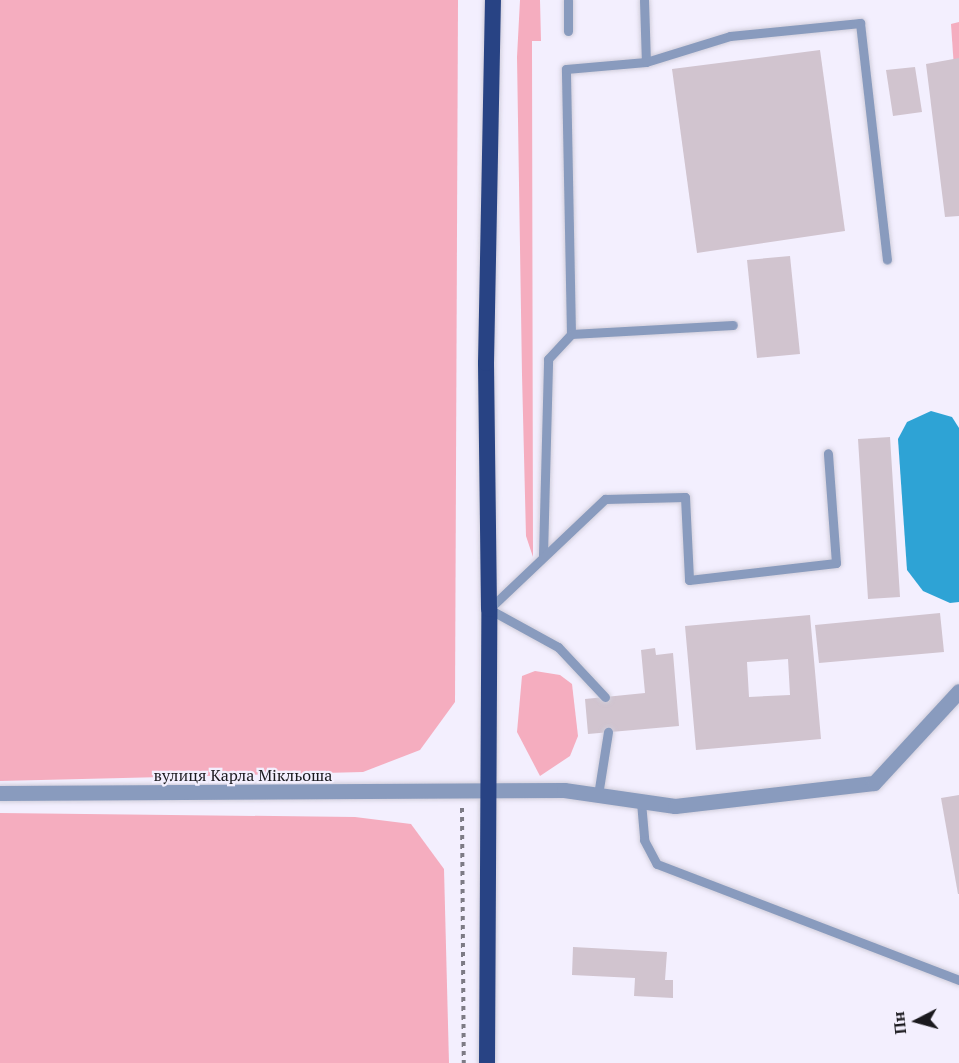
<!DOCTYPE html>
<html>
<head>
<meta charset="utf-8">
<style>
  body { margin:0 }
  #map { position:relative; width:959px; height:1063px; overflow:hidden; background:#f3effe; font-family:"PT Serif",serif }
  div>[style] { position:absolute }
  .green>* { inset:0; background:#f5adbf }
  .water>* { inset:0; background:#2ea3d5 }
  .building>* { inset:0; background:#d1c4cf }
  .path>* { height:4px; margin-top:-2px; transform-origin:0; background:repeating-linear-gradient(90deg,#7d7b85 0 4.5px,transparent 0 9px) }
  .roads { filter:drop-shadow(0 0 2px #d0cdda) drop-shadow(0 0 2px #d0cdda) }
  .service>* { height:9px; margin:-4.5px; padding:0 4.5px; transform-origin:4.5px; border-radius:4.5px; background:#899bbe }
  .minor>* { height:15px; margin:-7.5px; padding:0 7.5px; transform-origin:7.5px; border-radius:7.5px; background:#899bbe }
  .trunk>* { height:16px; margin:-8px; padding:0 8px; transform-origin:8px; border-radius:8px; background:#284384 }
  span { translate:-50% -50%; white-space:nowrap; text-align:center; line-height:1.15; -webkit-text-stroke:4.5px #f3effe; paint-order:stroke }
  .street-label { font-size:16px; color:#1a191e }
  .north { position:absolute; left:887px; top:991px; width:60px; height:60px; -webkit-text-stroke:4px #f3effe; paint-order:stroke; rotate:264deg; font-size:16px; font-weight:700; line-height:24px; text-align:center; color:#1a191e }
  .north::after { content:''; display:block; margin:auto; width:21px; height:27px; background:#1a191e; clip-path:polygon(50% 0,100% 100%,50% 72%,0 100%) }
</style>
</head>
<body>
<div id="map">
  <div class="green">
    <div style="clip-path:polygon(0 0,458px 0,455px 702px,420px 750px,363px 772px,0 781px)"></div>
    <div style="clip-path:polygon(520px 0,540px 0,541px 41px,532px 41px,533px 557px,526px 536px,522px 375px,517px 57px)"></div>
    <div style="clip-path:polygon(959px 22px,959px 142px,951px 24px)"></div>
    <div style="clip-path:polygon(535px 671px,560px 675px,572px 684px,578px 736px,570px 756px,540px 776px,517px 732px,522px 676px)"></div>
    <div style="clip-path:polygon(0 813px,355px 817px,411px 824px,444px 869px,449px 1063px,0 1063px)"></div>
  </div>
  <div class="water">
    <div style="clip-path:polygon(931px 411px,952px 417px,959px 428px,959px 602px,950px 603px,923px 591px,907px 570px,898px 439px,907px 422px)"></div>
  </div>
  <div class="building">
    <div style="clip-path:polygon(820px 50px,845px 231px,697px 253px,672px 69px)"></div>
    <div style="clip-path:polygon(959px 58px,959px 216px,945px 217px,926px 64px)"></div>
    <div style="clip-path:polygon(915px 67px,922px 112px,893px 116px,886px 70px)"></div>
    <div style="clip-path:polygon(790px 256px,800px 354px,757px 358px,747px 260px)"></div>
    <div style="clip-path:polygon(890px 437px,900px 597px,868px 599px,858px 439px)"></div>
    <div style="clip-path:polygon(940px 613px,944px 652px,819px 663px,815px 625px)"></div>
    <div style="clip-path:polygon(evenodd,810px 615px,821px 739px,696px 750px,685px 626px,810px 615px,788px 659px,790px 695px,749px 697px,747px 662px,788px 659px)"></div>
    <div style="clip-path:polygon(655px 648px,656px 655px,673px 653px,679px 726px,588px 734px,585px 699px,645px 693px,641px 650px)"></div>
    <div style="clip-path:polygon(959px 795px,959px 894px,958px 894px,941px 798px)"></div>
    <div style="clip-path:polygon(573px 947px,667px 952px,665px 980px,673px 980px,673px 998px,634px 996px,635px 978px,572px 975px)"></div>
  </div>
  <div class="path">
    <div style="left:462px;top:808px;width:255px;rotate:89.6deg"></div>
  </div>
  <div class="roads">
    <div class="service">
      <div style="left:644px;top:0;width:62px;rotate:88.2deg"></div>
      <div style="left:568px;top:31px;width:31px;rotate:-90deg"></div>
      <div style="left:571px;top:334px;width:265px;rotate:-91.1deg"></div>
      <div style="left:566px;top:69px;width:80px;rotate:-5deg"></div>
      <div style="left:646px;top:62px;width:88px;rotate:-17.2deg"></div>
      <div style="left:730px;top:36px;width:131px;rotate:-5.7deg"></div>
      <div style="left:860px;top:23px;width:238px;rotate:83.5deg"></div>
      <div style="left:543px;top:555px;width:196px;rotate:-88.5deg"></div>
      <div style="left:548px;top:359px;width:34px;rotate:-47deg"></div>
      <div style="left:571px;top:334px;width:162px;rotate:-3.2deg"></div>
      <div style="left:605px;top:697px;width:69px;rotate:-133.2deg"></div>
      <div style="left:558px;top:647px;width:79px;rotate:-151.2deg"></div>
      <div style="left:489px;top:609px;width:160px;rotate:-43.5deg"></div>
      <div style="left:605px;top:499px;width:80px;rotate:-1.4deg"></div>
      <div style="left:685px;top:497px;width:83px;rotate:87.2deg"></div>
      <div style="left:689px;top:580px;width:148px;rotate:-6.6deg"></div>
      <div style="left:836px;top:563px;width:110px;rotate:-94.2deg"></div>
      <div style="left:598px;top:795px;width:64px;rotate:-81deg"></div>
      <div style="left:641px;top:802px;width:38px;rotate:85deg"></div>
      <div style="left:644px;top:840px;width:27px;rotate:62deg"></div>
      <div style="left:657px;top:864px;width:324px;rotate:21deg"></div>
    </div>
    <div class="minor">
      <div style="left:0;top:793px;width:564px;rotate:-0.3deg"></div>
      <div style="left:564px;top:790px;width:112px;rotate:8.2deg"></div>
      <div style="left:675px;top:806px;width:200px;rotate:-6.6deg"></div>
      <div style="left:874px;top:783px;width:125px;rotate:-47.3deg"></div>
    </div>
    <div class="trunk">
      <div style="left:487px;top:1063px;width:454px;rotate:-89.7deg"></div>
      <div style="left:489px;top:609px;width:246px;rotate:-90.7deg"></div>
      <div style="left:486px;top:363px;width:363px;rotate:-88.9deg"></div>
    </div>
  </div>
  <div class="street-label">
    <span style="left:243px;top:775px">вулиця Карла Мікльоша</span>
  </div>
  <div class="north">Пн</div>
</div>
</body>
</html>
